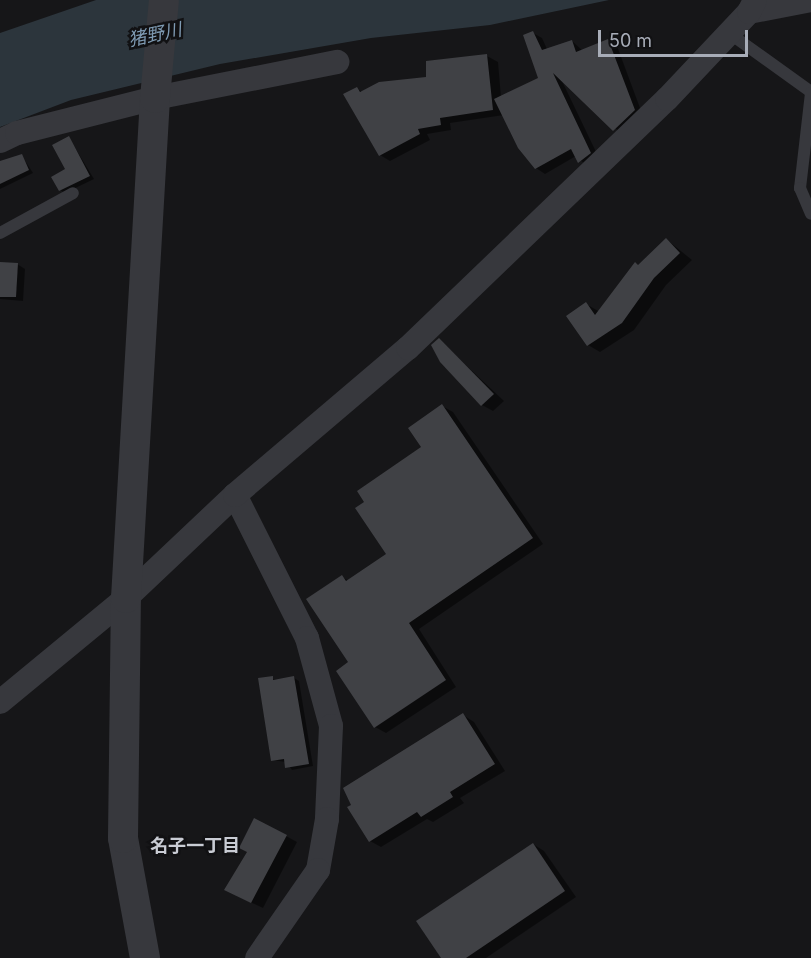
<!DOCTYPE html>
<html>
<head>
<meta charset="utf-8">
<style>
  body { margin:0 }
  #map { position:relative; width:811px; height:958px; overflow:hidden; background:#161618; font-family:Inter,"Noto Sans JP",sans-serif }
  div>[style] { position:absolute }
  .water>* { inset:0; background:#2c353c }
  .shadow>* { inset:0; background:#0007 }
  .building>* { inset:0; background:#404145 }
  .service>* { height:12px; margin:-6px; padding:0 6px; transform-origin:6px; border-radius:6px; background:#37383d }
  .minor>* { height:24px; margin:-12px; padding:0 12px; transform-origin:12px; border-radius:12px; background:#37383d }
  .tertiary>* { height:30px; margin:-15px; padding:0 15px; transform-origin:15px; border-radius:15px; background:#37383d }
  span { translate:-50% -50%; white-space:nowrap; text-align:center; line-height:1.15; -webkit-text-stroke:5px #111113; paint-order:stroke }
  .water-label { font-size:18px; color:#7f9bb3; font-style:italic }
  .neighbourhood-label { font-size:18px; color:#c9ccd4; font-weight:700 }
  .scale { position:absolute; left:598px; top:30px; width:150px; height:27px; box-sizing:border-box; border:3px solid #a8adb8; border-top:0; padding-left:8px; font-size:18px; line-height:21px; white-space:nowrap; color:#a8adb8; -webkit-text-stroke:4px #111113; paint-order:stroke }
</style>
</head>
<body>
<div id="map">
  <div class="water">
    <div style="clip-path:polygon(96px 0,609px 0,490px 25px,371px 38px,220px 64px,71px 100px,0 127px,0 33px)"></div>
  </div>
  <div class="shadow">
    <div style="clip-path:polygon(533px 33px,542px 38px,547px 49px,572px 41px,583px 51px,608px 41px,617px 46px,643px 116px,623px 135px,562px 81px,599px 158px,588px 167px,576px 156px,545px 174px,536px 168px,504px 115px,450px 123px,451px 130px,427px 134px,430px 140px,390px 161px,380px 155px,357px 89px,363px 92px,427px 78px,487px 56px,498px 62px,501px 97px,539px 79px)"></div>
    <div style="clip-path:polygon(69px 138px,94px 179px,65px 193px,60px 190px,67px 169px)"></div>
    <div style="clip-path:polygon(22px 156px,33px 173px,0 189px,0 166px)"></div>
    <div style="clip-path:polygon(666px 239px,692px 260px,666px 285px,634px 330px,600px 352px,588px 345px,586px 304px,600px 312px)"></div>
    <div style="clip-path:polygon(0 264px,17px 264px,25px 269px,23px 301px,0 299px)"></div>
    <div style="clip-path:polygon(439px 340px,504px 401px,493px 411px,482px 405px)"></div>
    <div style="clip-path:polygon(442px 406px,453px 412px,543px 544px,419px 629px,456px 687px,386px 733px,375px 727px,338px 672px,350px 662px,342px 577px,349px 581px,388px 554px,423px 448px)"></div>
    <div style="clip-path:polygon(294px 678px,299px 681px,313px 766px,292px 770px,286px 762px,272px 760px,260px 680px)"></div>
    <div style="clip-path:polygon(463px 715px,474px 722px,505px 771px,460px 798px,464px 803px,433px 822px,427px 819px,381px 847px,370px 841px)"></div>
    <div style="clip-path:polygon(286px 836px,297px 842px,263px 908px,237px 896px)"></div>
    <div style="clip-path:polygon(533px 844px,544px 851px,576px 897px,486px 958px,443px 958px)"></div>
  </div>
  <div class="building">
    <div style="clip-path:polygon(533px 31px,542px 50px,572px 40px,576px 52px,608px 39px,635px 110px,613px 131px,553px 73px,591px 153px,578px 163px,571px 149px,535px 169px,518px 148px,494px 99px,538px 78px,523px 35px)"></div>
    <div style="clip-path:polygon(487px 54px,493px 110px,440px 118px,441px 125px,418px 129px,420px 134px,379px 156px,343px 94px,357px 87px,360px 92px,379px 82px,426px 77px,426px 61px)"></div>
    <div style="clip-path:polygon(69px 136px,90px 176px,59px 191px,51px 177px,65px 169px,52px 145px)"></div>
    <div style="clip-path:polygon(22px 154px,29px 170px,0 184px,0 161px)"></div>
    <div style="clip-path:polygon(666px 238px,680px 253px,654px 278px,622px 323px,587px 346px,566px 316px,586px 302px,595px 315px,635px 262px,638px 265px)"></div>
    <div style="clip-path:polygon(0 262px,18px 263px,16px 297px,0 297px)"></div>
    <div style="clip-path:polygon(439px 338px,494px 394px,481px 406px,440px 362px,431px 345px)"></div>
    <div style="clip-path:polygon(442px 404px,533px 538px,409px 623px,446px 680px,374px 728px,336px 671px,348px 662px,306px 599px,342px 575px,346px 581px,386px 554px,355px 508px,364px 502px,357px 491px,421px 447px,408px 428px)"></div>
    <div style="clip-path:polygon(273px 676px,273px 680px,294px 676px,309px 764px,285px 768px,284px 759px,271px 761px,258px 678px)"></div>
    <div style="clip-path:polygon(463px 713px,495px 764px,450px 792px,453px 797px,421px 817px,417px 812px,369px 842px,347px 807px,351px 805px,343px 788px)"></div>
    <div style="clip-path:polygon(254px 818px,287px 835px,251px 903px,224px 890px,247px 852px,239px 848px)"></div>
    <div style="clip-path:polygon(533px 843px,565px 891px,466px 958px,441px 958px,416px 921px)"></div>
  </div>
  <div class="service">
    <div style="left:729px;top:33px;width:101px;rotate:35.7deg"></div>
    <div style="left:811px;top:93px;width:96px;rotate:96.6deg"></div>
    <div style="left:800px;top:188px;width:28px;rotate:67deg"></div>
    <div style="left:0;top:233px;width:83px;rotate:-28.7deg"></div>
  </div>
  <div class="minor">
    <div style="left:749px;top:12px;width:63px;rotate:-11deg"></div>
    <div style="left:0;top:141px;width:19px;rotate:-25deg"></div>
    <div style="left:17px;top:133px;width:142px;rotate:-14.2deg"></div>
    <div style="left:155px;top:98px;width:186px;rotate:-11.2deg"></div>
    <div style="left:235px;top:495px;width:160px;rotate:63.3deg"></div>
    <div style="left:307px;top:638px;width:91px;rotate:74.7deg"></div>
    <div style="left:331px;top:726px;width:93px;rotate:92.5deg"></div>
    <div style="left:327px;top:819px;width:52px;rotate:100deg"></div>
    <div style="left:318px;top:870px;width:107px;rotate:124.7deg"></div>
    <div style="left:0;top:702px;width:163px;rotate:-39.5deg"></div>
    <div style="left:126px;top:598px;width:150px;rotate:-43.4deg"></div>
    <div style="left:235px;top:495px;width:227px;rotate:-40.4deg"></div>
    <div style="left:408px;top:348px;width:359px;rotate:-43.9deg"></div>
    <div style="left:667px;top:99px;width:120px;rotate:-46.7deg"></div>
    <div style="left:749px;top:12px;width:13px;rotate:-63deg"></div>
  </div>
  <div class="tertiary">
    <div style="left:145px;top:958px;width:122px;rotate:-100.4deg"></div>
    <div style="left:123px;top:838px;width:240px;rotate:-89.3deg"></div>
    <div style="left:126px;top:598px;width:501px;rotate:-86.68deg"></div>
    <div style="left:155px;top:98px;width:98px;rotate:-84.8deg"></div>
  </div>
  <div class="water-label">
    <span style="left:155px;top:35px;rotate:-12deg">猪野川</span>
  </div>
  <div class="neighbourhood-label">
    <span style="left:195px;top:846px">名子一丁目</span>
  </div>
  <div class="scale">50 m</div>
</div>
</body>
</html>
